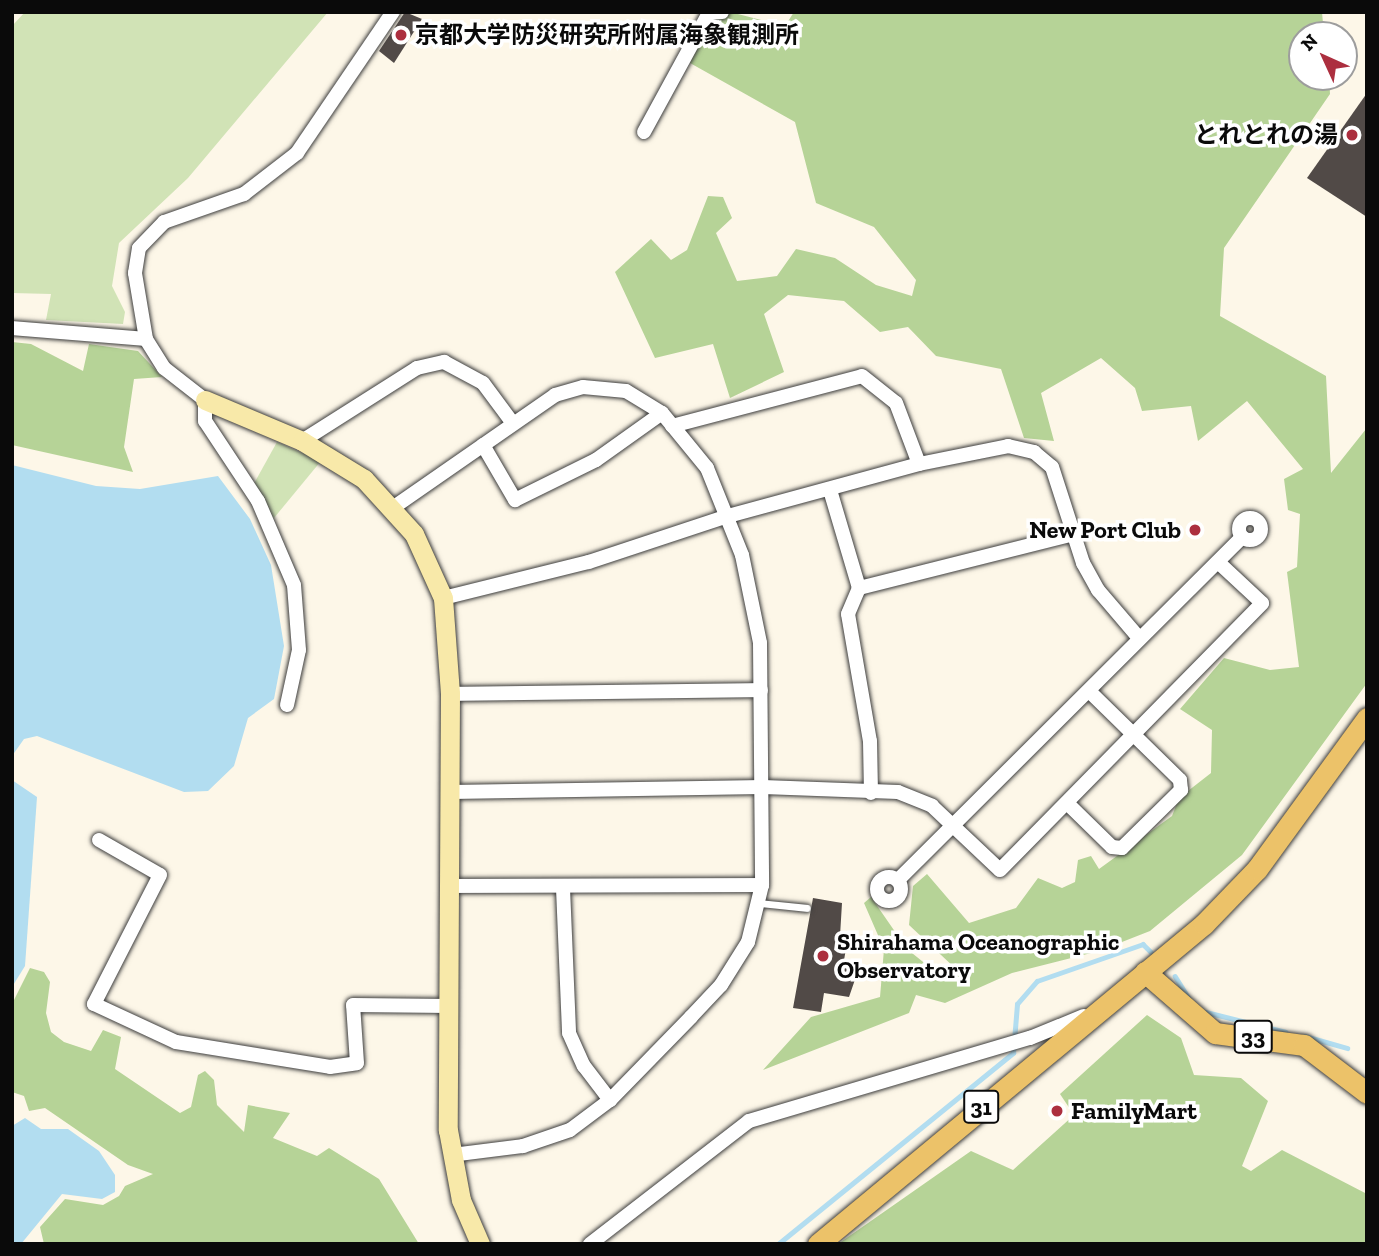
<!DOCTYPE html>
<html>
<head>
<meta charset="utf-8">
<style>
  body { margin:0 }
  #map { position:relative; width:1379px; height:1256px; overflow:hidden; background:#fdf7e8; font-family:"Zilla Slab","Noto Sans JP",serif }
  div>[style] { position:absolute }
  .green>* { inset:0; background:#d1e3b6 }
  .forest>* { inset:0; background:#b6d397 }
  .water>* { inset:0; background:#b2ddf0 }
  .stream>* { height:4.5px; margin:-2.25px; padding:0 2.25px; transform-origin:2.25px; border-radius:2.25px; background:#b2ddf0 }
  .building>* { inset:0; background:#514a47 }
  .roads { filter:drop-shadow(0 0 2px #3d3d3d) drop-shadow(0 0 2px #3d3d3d) }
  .lane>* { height:7px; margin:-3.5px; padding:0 3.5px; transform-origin:3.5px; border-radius:3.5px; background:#fff }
  .street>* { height:14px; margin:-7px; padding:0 7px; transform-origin:7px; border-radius:7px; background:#fff }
  .street>.ring { margin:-7px; padding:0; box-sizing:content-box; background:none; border:14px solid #fff; border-radius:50% }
  .secondary>* { height:19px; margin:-9.5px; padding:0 9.5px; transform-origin:9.5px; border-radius:9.5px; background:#f8e9a9 }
  .primary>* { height:21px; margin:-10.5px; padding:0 10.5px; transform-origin:10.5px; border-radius:10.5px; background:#ecc269 }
  .dots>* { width:19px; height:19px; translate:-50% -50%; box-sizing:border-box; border:4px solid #fff; border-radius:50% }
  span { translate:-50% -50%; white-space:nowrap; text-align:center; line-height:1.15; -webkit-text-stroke:7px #fff; paint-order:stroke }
  .shield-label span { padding:2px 5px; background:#fff; border:2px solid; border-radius:5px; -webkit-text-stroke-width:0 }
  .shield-label { font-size:23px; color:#0a0a0a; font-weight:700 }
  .poi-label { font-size:24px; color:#0a0a0a; font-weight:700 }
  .left { translate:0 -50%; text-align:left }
  .right { translate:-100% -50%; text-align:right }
  .frame { position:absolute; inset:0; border:14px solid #0a0a0a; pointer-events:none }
  .north { position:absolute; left:1288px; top:21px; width:70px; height:70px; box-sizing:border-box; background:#fff; border:2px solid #9d9d9d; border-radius:50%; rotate:315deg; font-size:19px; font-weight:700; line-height:28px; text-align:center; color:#0a0a0a }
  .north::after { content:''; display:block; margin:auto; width:24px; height:32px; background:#ac2f3f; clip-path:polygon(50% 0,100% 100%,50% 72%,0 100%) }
</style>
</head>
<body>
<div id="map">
  <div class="green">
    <div style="clip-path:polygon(25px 12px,328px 12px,188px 178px,119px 243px,112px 286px,125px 312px,123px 324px,46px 320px,51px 294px,12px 293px,12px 26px)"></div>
    <div style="clip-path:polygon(277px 442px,321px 461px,274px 518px,252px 487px)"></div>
  </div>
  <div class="forest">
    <div style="clip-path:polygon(794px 12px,1322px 12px,1324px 35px,1302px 35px,1302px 77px,1329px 77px,1330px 94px,1224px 248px,1220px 316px,1326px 376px,1331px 473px,1366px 429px,1367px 683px,1242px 855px,1150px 931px,1099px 951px,1012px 973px,945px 1003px,916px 995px,909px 1013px,763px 1070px,811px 1017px,880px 997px,884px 949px,864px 903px,871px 897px,907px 949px,938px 974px,956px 969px,909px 925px,913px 886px,927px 874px,969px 923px,1016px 908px,1038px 878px,1062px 888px,1075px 882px,1078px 860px,1091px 856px,1099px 869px,1172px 816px,1179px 798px,1211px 773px,1212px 730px,1180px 709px,1224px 658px,1270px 670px,1299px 667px,1287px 572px,1297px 567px,1300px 514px,1288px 510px,1284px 479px,1303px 469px,1247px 401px,1198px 441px,1191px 406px,1142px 411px,1135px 388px,1101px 358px,1041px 393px,1054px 441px,1024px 438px,1001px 369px,936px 356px,908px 327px,880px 332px,844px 301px,788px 295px,764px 314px,784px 372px,730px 398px,713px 344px,655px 358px,615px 272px,651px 239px,671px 260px,687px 250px,708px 196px,723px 197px,732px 218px,716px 233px,737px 281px,777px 276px,796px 249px,835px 258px,876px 285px,912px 296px,916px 280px,874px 227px,816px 203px,795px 122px,690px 63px,712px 15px,734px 13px,785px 26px)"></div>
    <div style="clip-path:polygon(12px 342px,31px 344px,83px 371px,89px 344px,138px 351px,162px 377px,134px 379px,124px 447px,133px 472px,12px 445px)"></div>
    <div style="clip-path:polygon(30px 968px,44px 972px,50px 982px,46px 1013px,51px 1032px,64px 1042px,91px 1051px,103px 1030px,121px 1037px,115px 1069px,180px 1113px,191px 1107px,198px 1075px,205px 1071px,214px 1080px,217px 1105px,244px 1132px,248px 1105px,290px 1113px,273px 1138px,317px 1156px,329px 1148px,379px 1179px,419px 1244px,44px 1244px,40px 1227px,65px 1199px,103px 1205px,119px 1196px,125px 1186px,153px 1174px,128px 1165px,45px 1108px,29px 1111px,24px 1096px,12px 1092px,12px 1004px)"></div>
    <div style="clip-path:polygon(1147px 1015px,1181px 1038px,1194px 1075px,1241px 1078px,1268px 1101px,1242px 1166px,1251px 1171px,1282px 1150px,1367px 1194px,1367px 1244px,838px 1244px,971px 1151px,1013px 1170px,1074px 1115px,1060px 1094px)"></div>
  </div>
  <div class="water">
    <div style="clip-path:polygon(12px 465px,96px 486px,140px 489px,218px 476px,250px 519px,271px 565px,284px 646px,274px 699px,248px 718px,234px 766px,208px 791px,184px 792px,37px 736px,24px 739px,12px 756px)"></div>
    <div style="clip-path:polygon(12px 780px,37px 797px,25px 966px,12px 987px)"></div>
    <div style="clip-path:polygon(25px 1118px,41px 1129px,68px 1129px,99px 1151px,115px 1175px,115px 1192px,102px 1199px,62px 1194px,21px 1244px,12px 1244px,12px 1126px)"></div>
  </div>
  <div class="stream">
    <div style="left:1175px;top:976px;width:26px;rotate:58deg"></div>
    <div style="left:1206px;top:1012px;width:82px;rotate:14deg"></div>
    <div style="left:1305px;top:1036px;width:44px;rotate:15.9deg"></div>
    <div style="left:778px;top:1244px;width:303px;rotate:-39.1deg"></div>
    <div style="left:1013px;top:1053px;width:49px;rotate:-85.3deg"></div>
    <div style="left:1017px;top:1004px;width:30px;rotate:-49deg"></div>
    <div style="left:1037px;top:981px;width:112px;rotate:-19.2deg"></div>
    <div style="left:1143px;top:944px;width:11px;rotate:45deg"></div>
  </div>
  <div class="building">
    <div style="clip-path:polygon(405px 12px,422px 19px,394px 63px,379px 51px)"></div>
    <div style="clip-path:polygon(1367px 93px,1367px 217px,1307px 178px)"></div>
    <div style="clip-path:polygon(813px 898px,842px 903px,840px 936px,848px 937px,843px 966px,859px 968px,849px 997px,824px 993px,821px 1012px,793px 1008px)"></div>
  </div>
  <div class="roads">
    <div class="lane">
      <div style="left:759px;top:903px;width:48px;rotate:5.9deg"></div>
    </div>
    <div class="street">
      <div style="left:644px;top:132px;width:136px;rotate:-61.4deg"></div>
      <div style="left:709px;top:13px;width:13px;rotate:-4deg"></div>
      <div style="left:12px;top:328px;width:134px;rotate:4.7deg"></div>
      <div style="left:672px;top:426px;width:196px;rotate:-14.7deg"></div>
      <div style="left:862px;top:376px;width:43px;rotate:38.5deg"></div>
      <div style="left:896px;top:403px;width:65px;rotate:69.3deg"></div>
      <div style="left:302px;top:441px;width:136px;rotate:-32.4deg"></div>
      <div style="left:417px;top:368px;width:28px;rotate:-13deg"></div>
      <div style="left:444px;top:362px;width:44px;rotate:28.3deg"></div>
      <div style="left:483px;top:383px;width:49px;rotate:53.4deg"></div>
      <div style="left:483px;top:445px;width:64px;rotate:59.8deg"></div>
      <div style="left:515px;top:500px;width:90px;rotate:-26.3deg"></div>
      <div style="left:596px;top:460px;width:81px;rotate:-35.5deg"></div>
      <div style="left:830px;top:490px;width:102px;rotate:73.5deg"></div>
      <div style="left:859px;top:588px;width:28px;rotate:113deg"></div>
      <div style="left:848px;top:614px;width:129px;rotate:80.2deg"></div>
      <div style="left:870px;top:741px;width:52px;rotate:88.9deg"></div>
      <div style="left:394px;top:507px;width:196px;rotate:-34.8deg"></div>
      <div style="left:555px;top:395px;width:29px;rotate:-16deg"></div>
      <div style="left:583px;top:387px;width:43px;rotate:5.3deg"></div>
      <div style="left:626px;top:391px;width:42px;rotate:31.4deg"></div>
      <div style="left:662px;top:413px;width:71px;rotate:50.7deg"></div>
      <div style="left:707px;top:468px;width:94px;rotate:68.1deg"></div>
      <div style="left:742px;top:555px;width:90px;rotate:78.4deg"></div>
      <div style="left:760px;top:643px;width:242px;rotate:89.5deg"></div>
      <div style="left:762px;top:885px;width:59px;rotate:103.8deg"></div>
      <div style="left:748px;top:942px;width:51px;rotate:122.1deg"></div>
      <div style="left:721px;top:985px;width:44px;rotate:133.2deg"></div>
      <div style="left:691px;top:1017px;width:116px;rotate:134.3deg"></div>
      <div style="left:610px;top:1100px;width:50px;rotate:143.1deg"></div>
      <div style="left:570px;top:1130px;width:50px;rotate:161.2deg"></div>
      <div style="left:523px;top:1146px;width:72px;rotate:172.8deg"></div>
      <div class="ring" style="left:1239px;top:518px;width:8px;height:8px"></div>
      <div style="left:859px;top:588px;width:222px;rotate:-14.1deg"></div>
      <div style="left:443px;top:598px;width:150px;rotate:-13.9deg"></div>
      <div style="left:589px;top:562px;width:146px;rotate:-18.3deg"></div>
      <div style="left:728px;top:516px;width:198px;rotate:-15.2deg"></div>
      <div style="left:919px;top:464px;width:91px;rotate:-11.4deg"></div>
      <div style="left:1008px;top:446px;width:27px;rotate:13deg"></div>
      <div style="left:1034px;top:452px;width:23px;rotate:40deg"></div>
      <div style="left:1052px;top:467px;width:101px;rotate:72.1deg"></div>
      <div style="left:1083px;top:563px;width:31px;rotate:61deg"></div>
      <div style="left:1098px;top:590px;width:63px;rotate:49.5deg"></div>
      <div style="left:450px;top:694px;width:311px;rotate:-0.7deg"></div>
      <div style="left:287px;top:705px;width:56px;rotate:-77.7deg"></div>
      <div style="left:299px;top:650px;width:65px;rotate:-94.4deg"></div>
      <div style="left:294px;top:585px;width:91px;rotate:-113.2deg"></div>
      <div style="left:258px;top:501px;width:96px;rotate:-123.5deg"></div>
      <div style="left:205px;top:421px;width:21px;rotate:-90deg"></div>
      <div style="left:205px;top:400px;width:52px;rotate:-142deg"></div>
      <div style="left:164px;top:368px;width:34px;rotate:-122deg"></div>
      <div style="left:146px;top:339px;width:67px;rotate:-99.5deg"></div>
      <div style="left:135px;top:273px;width:25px;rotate:-81deg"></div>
      <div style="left:139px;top:248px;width:36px;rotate:-46deg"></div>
      <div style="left:164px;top:222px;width:85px;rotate:-19.3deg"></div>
      <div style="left:244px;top:194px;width:67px;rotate:-37.7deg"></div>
      <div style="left:297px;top:153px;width:171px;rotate:-55.8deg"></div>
      <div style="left:451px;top:792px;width:312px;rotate:-0.9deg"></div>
      <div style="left:763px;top:787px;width:135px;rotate:2.1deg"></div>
      <div style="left:898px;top:792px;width:37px;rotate:22deg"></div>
      <div style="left:932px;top:806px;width:93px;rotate:43.3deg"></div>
      <div style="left:1000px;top:870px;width:374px;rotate:-45.5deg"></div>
      <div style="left:1262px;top:603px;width:60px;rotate:-137deg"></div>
      <div style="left:1067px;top:803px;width:63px;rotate:44.4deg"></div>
      <div style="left:1112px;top:847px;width:10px;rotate:6deg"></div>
      <div style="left:1122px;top:848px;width:83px;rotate:-44.5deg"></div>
      <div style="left:1181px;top:790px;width:10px;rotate:-96deg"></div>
      <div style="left:1180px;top:780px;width:127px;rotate:-135.6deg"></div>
      <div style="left:99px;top:840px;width:70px;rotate:29.8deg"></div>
      <div style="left:160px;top:875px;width:145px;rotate:117.1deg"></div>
      <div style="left:94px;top:1004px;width:90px;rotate:24.9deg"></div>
      <div style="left:176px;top:1042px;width:156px;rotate:9.2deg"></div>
      <div style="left:330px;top:1067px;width:27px;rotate:-8deg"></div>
      <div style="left:357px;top:1063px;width:58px;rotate:-93.9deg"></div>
      <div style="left:353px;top:1005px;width:97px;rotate:0.6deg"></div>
      <div class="ring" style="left:877px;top:877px;width:10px;height:10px"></div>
      <div style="left:898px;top:880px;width:486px;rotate:-44.9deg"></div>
      <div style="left:449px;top:886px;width:313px;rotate:-0.2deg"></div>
      <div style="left:563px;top:888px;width:145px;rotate:87.6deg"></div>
      <div style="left:569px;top:1033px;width:36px;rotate:66deg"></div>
      <div style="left:584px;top:1066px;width:43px;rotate:52.6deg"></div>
      <div style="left:590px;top:1244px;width:201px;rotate:-37.7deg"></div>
      <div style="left:749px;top:1121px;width:293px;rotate:-16.5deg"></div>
      <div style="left:1030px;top:1038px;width:58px;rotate:-22.2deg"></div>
    </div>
    <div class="secondary">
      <div style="left:205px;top:400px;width:105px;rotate:22.9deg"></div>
      <div style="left:302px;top:441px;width:73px;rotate:31.5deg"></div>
      <div style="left:364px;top:479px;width:74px;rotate:47.7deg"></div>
      <div style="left:414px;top:534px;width:70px;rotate:65.6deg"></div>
      <div style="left:443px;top:598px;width:96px;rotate:85.8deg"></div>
      <div style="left:450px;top:694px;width:436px;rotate:90.3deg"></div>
      <div style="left:448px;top:1130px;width:71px;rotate:79.5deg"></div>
      <div style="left:461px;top:1200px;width:48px;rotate:66.6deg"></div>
    </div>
    <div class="primary">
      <div style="left:1145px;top:972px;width:93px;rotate:41.1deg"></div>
      <div style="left:1215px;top:1033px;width:90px;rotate:7.7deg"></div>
      <div style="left:1304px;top:1045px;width:79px;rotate:37.3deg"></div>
      <div style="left:818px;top:1244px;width:501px;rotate:-39.66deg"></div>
      <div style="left:1204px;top:924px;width:76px;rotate:-46.1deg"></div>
      <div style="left:1257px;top:869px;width:187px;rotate:-53.9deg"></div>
    </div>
  </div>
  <div class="dots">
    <div style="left:401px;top:35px;background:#ac2f3f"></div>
    <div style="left:1352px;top:135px;background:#ac2f3f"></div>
    <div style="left:1195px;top:530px;background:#ac2f3f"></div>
    <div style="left:823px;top:956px;background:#ac2f3f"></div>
    <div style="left:1057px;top:1111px;background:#ac2f3f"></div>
  </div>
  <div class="shield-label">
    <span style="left:1253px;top:1037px">33</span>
    <span style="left:981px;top:1107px">31</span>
  </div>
  <div class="poi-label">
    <span class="left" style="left:415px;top:35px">京都大学防災研究所附属海象観測所</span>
    <span class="right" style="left:1338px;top:135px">とれとれの湯</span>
    <span class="right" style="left:1181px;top:530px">New Port Club</span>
    <span class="left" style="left:837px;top:956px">Shirahama Oceanographic<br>Observatory</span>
    <span class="left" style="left:1071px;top:1111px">FamilyMart</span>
  </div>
  <div class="frame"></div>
  <div class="north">N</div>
</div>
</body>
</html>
